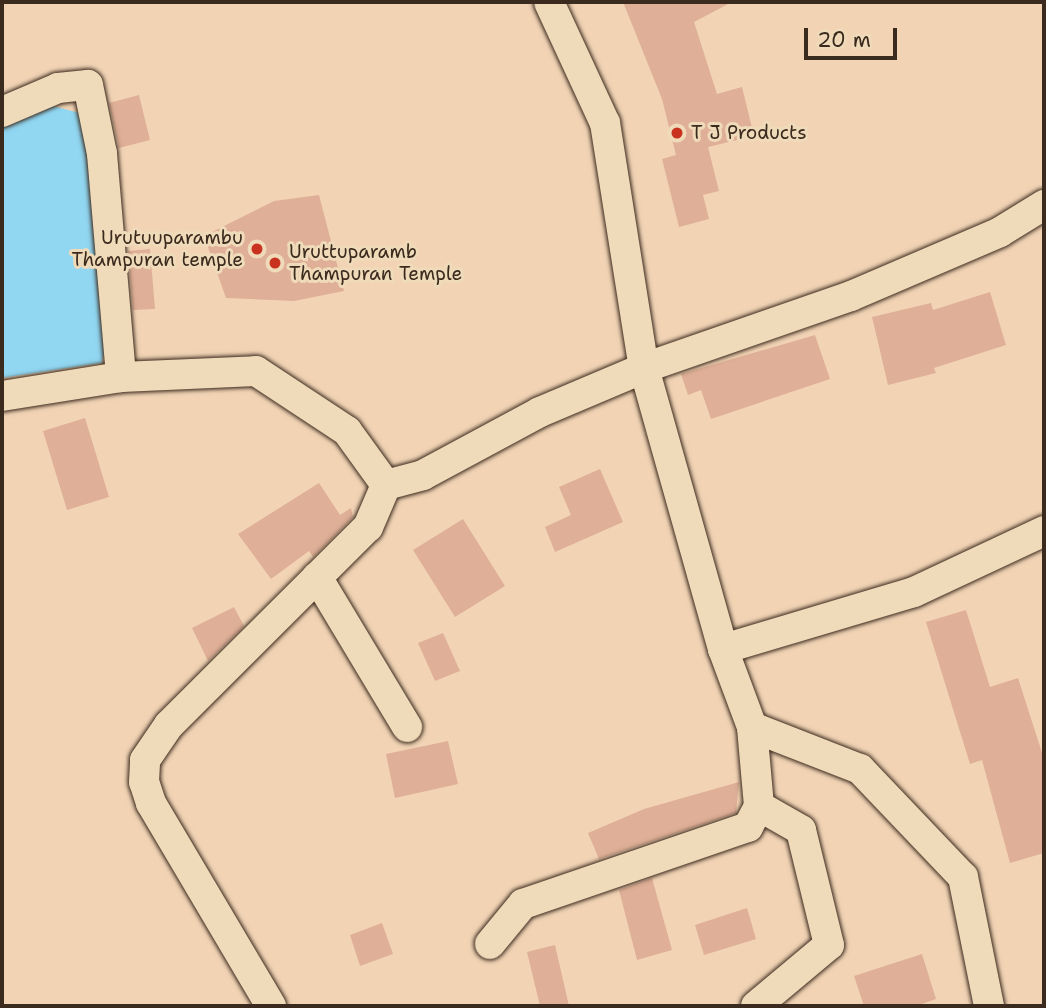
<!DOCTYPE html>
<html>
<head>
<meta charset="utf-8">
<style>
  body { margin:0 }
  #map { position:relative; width:1046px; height:1008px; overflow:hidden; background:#f2d4b5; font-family:"Shantell Sans",sans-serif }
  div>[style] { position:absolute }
  .water>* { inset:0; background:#91d7f2 }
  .building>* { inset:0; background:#dfaf97 }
  .roads { filter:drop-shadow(0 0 2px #3b2a1e) drop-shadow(0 0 2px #3b2a1e) }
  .minor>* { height:30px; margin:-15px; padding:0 15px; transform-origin:15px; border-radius:15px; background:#efdab9 }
  .dots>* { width:19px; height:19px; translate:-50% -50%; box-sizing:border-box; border:4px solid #efdab9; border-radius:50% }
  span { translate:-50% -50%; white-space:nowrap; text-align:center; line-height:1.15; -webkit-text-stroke:6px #efdab9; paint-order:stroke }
  .poi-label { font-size:19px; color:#3b2a1e }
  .left { translate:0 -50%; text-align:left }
  .right { translate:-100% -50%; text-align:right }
  .frame { position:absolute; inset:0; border:4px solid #3b2a1e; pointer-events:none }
  .scale { position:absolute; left:804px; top:28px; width:93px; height:32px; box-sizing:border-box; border:4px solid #3b2a1e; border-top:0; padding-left:9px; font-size:21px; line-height:24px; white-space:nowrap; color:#3b2a1e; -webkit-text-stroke:5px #efdab9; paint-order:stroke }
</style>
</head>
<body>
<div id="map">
  <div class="water">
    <div style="clip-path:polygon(38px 102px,87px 115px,115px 297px,102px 363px,2px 378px,2px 116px)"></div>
  </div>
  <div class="building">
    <div style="clip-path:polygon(623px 2px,732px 2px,694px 22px,717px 94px,742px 87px,754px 136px,708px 147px,719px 191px,703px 195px,709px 219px,679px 227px,662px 159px,676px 155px,662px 99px)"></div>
    <div style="clip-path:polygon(139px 95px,150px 140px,119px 148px,109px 103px)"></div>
    <div style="clip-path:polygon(319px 195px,344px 291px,294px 301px,226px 298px,204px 236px,274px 201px)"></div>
    <div style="clip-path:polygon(150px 249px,155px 309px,133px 310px,128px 251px)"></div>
    <div style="clip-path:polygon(990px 292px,1006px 345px,934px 368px,936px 373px,888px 385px,872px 317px,931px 303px,933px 310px)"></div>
    <div style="clip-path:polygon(815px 335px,830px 379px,711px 419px,701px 390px,688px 395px,681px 374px)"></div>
    <div style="clip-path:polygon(85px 418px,109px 497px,67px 510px,43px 431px)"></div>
    <div style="clip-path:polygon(600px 469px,623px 522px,555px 552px,545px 527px,571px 515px,559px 487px)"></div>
    <div style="clip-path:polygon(319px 483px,340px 515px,351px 508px,353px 517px,313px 557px,309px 551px,271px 579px,238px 534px)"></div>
    <div style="clip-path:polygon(463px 519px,505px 586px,455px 617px,413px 550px)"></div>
    <div style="clip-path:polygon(234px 607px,244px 626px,208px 661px,192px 628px)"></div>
    <div style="clip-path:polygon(966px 610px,990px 687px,1018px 678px,1044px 759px,1044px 853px,1010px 863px,982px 760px,970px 764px,926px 622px)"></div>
    <div style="clip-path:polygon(443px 633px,460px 671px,435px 681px,418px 643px)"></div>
    <div style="clip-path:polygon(448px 741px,458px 784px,395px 798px,386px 754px)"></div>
    <div style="clip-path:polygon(739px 782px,736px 813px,599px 859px,588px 833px,644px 809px)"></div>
    <div style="clip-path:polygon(652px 878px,672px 950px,637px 960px,619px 890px)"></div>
    <div style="clip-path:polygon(747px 908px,756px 939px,704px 955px,695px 925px)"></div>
    <div style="clip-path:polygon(382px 923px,393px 954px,360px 966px,350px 935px)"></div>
    <div style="clip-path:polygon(555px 945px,569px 1006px,540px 1006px,527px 952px)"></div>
    <div style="clip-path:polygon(922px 954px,936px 999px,916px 1006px,864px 1006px,854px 976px)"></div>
  </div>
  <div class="roads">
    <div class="minor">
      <div style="left:549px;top:2px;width:133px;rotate:65.2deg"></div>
      <div style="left:605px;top:123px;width:248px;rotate:81deg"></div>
      <div style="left:644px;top:368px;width:292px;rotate:74.3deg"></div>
      <div style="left:723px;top:649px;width:83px;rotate:69.6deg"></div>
      <div style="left:752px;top:727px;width:116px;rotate:21.3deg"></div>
      <div style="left:860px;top:769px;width:149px;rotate:46.4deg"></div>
      <div style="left:963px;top:877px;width:132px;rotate:78.6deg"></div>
      <div style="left:2px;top:112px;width:61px;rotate:-23.2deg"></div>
      <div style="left:58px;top:88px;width:30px;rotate:-6deg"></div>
      <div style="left:88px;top:85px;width:70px;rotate:78.5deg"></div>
      <div style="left:102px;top:154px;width:224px;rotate:85.1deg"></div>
      <div style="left:2px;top:396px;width:121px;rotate:-9.1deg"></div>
      <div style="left:121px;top:377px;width:135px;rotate:-2.5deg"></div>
      <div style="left:256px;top:371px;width:109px;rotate:33.4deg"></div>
      <div style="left:347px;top:431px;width:67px;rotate:54.2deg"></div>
      <div style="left:386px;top:485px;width:38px;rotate:-15deg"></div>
      <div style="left:423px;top:475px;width:133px;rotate:-28.3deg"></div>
      <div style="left:540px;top:412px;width:113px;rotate:-22.9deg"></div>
      <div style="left:644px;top:368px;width:219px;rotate:-19.2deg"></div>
      <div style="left:851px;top:296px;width:162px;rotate:-23.2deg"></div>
      <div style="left:1000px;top:232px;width:52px;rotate:-31.5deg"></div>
      <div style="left:317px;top:577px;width:175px;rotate:59deg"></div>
      <div style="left:723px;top:649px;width:199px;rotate:-16.6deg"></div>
      <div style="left:914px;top:592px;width:144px;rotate:-25.1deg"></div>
      <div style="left:490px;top:944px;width:52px;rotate:-50.5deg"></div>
      <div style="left:523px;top:904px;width:238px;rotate:-18.9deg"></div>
      <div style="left:748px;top:827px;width:24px;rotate:-62deg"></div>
      <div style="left:759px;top:806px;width:79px;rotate:-95.1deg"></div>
      <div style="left:271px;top:1006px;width:236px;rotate:-120.6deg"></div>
      <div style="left:151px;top:803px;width:22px;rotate:-108deg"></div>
      <div style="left:144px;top:782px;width:22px;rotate:-87deg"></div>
      <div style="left:145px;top:760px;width:42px;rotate:-55.6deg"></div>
      <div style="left:169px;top:725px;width:281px;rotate:-44.9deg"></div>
      <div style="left:368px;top:527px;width:46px;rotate:-66.8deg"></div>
      <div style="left:756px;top:1006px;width:95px;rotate:-39.9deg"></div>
      <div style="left:829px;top:945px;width:118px;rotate:-103.7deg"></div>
      <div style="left:801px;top:830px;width:48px;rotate:-150.3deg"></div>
    </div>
  </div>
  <div class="dots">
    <div style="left:677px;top:133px;background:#c8321e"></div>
    <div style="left:257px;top:249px;background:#c8321e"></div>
    <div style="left:275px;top:263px;background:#c8321e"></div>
  </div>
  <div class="poi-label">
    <span class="left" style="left:691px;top:133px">T J Products</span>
    <span class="right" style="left:243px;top:249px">Urutuuparambu<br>Thampuran temple</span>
    <span class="left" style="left:289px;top:263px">Uruttuparamb<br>Thampuran Temple</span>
  </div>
  <div class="frame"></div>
  <div class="scale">20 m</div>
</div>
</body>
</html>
